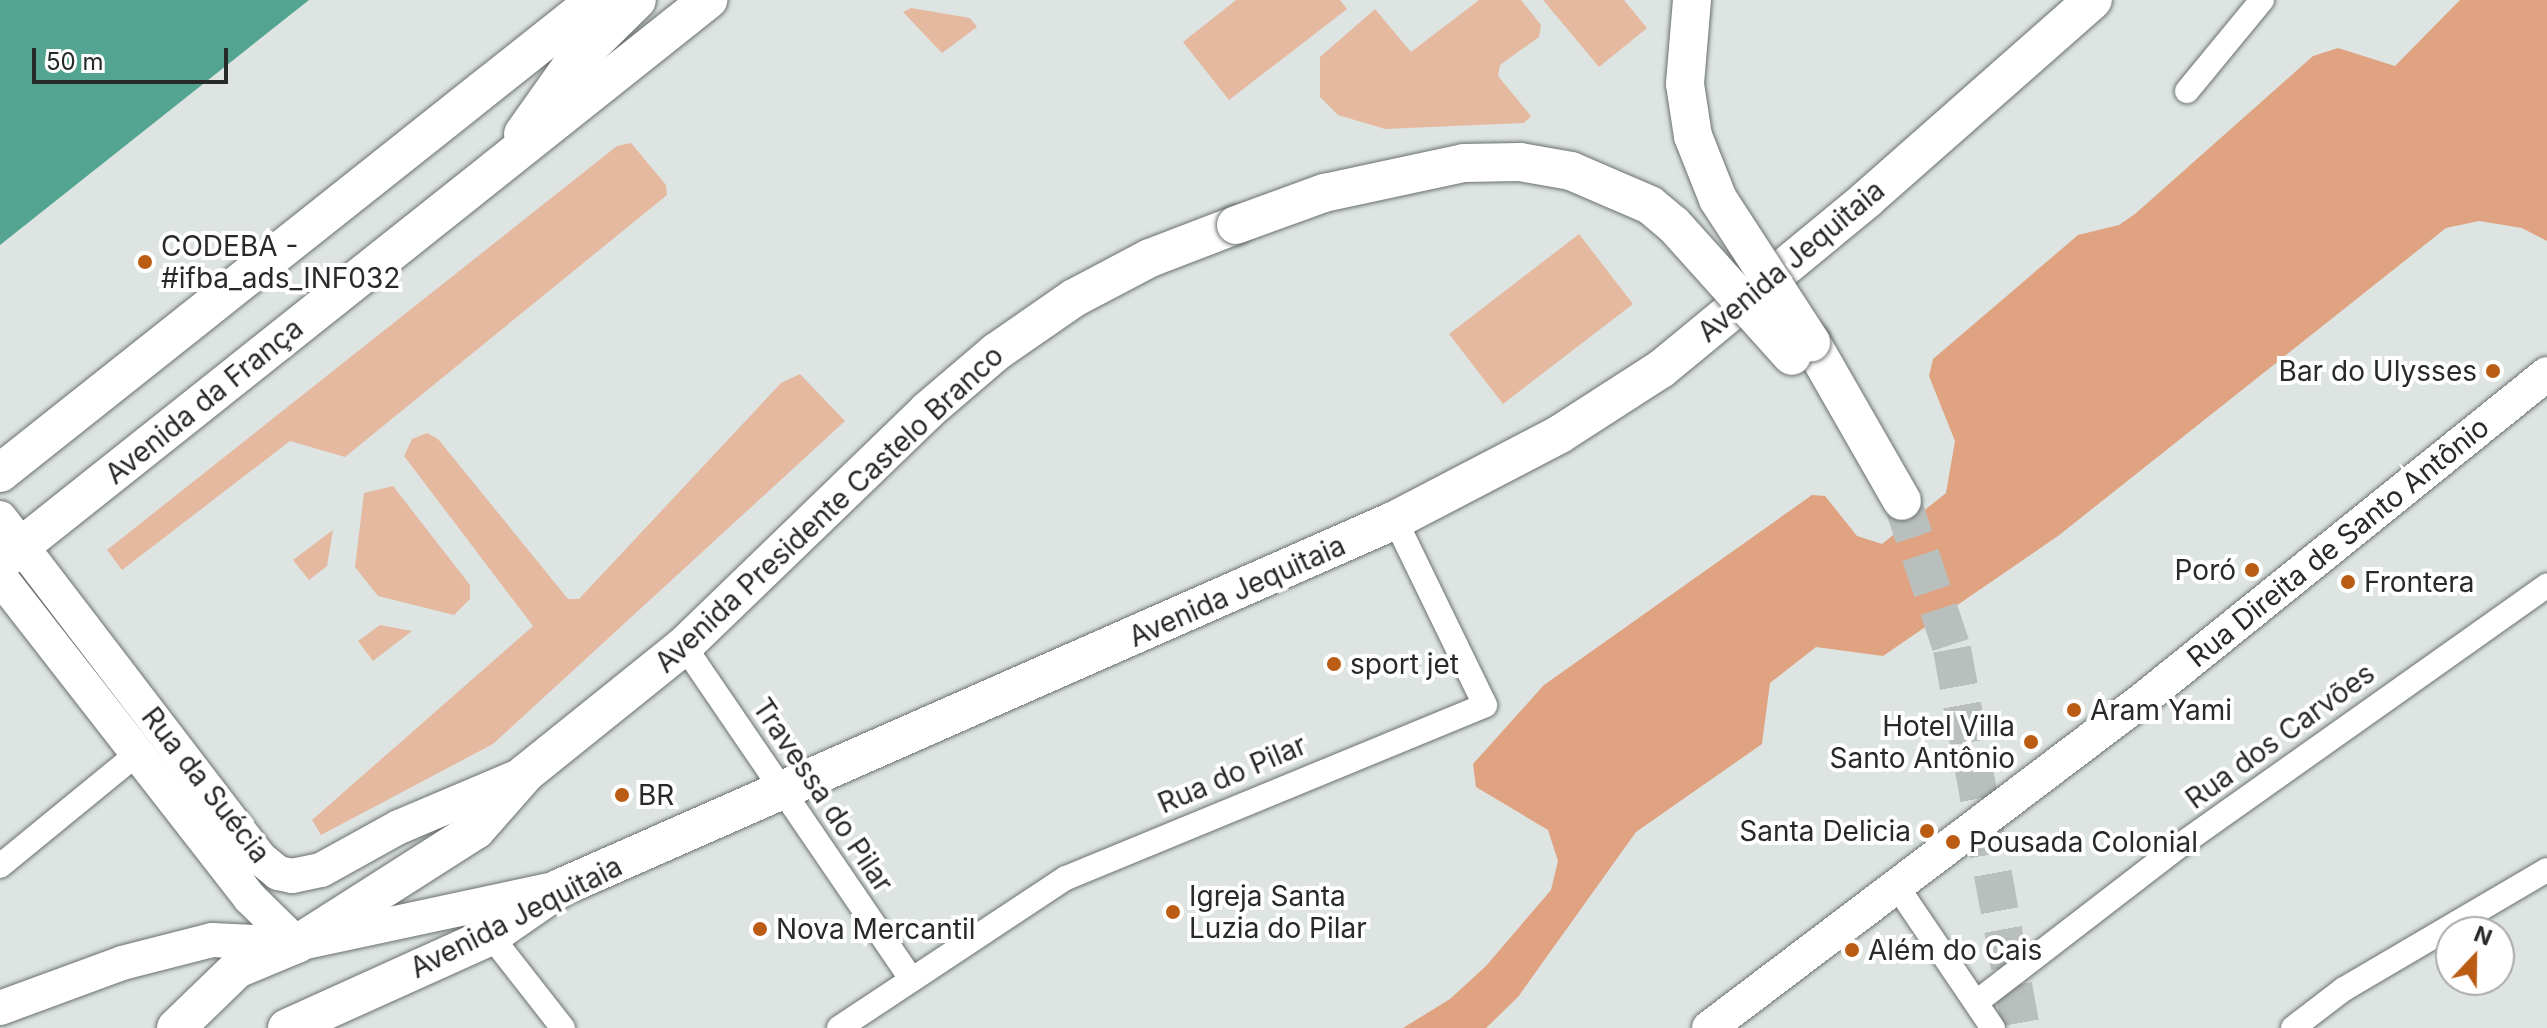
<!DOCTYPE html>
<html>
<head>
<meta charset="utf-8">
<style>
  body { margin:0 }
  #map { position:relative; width:2547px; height:1028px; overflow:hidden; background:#dde4e2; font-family:Inter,sans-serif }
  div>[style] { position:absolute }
  .green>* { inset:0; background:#e5b9a0 }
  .forest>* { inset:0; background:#dfa381 }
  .water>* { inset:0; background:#53a491 }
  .primary-tunnel>* { height:38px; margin-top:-19px; transform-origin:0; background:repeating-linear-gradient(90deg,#b9bfbd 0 38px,transparent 0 57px) }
  .roads { filter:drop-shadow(0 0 2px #6a706e) drop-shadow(0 0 2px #6a706e) }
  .street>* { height:24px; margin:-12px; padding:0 12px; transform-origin:12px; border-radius:12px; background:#fff }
  .secondary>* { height:34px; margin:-17px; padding:0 17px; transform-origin:17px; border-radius:17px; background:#fff }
  .primary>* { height:38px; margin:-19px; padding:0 19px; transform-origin:19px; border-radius:19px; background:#fff }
  .bridges { filter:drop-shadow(0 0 2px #6a706e) drop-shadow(0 0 2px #6a706e) }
  .primary-bridge>* { height:38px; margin:-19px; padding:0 19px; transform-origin:19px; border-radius:19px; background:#fff }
  .dots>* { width:22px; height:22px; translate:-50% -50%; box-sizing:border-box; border:4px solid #fff; border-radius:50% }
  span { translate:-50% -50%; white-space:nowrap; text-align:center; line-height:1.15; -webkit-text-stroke:8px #fff; paint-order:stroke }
  .poi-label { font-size:28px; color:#272a29 }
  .left { translate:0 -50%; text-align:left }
  .right { translate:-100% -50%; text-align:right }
  .street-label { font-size:28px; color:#272a29 }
  .north { position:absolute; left:2435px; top:916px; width:80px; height:80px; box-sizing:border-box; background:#fff; border:2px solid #a9aaa9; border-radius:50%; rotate:22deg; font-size:22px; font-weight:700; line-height:32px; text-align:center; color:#272a29 }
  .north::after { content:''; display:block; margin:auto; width:28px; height:36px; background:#bb5c14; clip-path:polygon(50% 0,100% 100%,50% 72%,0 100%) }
  .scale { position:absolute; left:32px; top:48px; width:196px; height:36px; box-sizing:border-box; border:4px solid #272a29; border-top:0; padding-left:10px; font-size:24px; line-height:28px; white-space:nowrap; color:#272a29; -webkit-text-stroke:6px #fff; paint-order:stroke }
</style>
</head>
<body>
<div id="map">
  <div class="green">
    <div style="clip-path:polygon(1236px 0,1340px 0,1347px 9px,1229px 100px,1183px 42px)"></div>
    <div style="clip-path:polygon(1479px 0,1521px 0,1541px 25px,1539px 37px,1500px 65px,1498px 76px,1531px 116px,1524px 123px,1385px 129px,1338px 115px,1320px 97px,1320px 57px,1375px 9px,1411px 52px)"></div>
    <div style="clip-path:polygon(1543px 0,1624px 0,1647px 28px,1599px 67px)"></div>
    <div style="clip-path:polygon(911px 8px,970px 18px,977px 27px,942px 53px,903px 12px)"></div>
    <div style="clip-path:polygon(631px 143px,666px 185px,667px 195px,345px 457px,290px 441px,122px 570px,107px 550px,617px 146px)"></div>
    <div style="clip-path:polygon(1579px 234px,1633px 304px,1503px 404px,1449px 334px)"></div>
    <div style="clip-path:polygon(800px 374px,845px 421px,493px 744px,321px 835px,312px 820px,533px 626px,404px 456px,412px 439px,427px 433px,438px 439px,568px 599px,579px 599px,781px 383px)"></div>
    <div style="clip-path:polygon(393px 486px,470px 585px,470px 599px,454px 615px,378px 596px,355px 567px,364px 493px)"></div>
    <div style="clip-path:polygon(333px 530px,327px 566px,309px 580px,293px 560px)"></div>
    <div style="clip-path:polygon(380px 625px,412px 631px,373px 661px,358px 641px)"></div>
  </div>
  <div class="forest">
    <div style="clip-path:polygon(2460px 0,2547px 0,2547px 241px,2522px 228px,2479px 221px,2446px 228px,2058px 536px,1883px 656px,1816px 647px,1770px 683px,1762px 744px,1636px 832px,1518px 997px,1486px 1028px,1403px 1028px,1450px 999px,1486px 966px,1551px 890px,1558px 861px,1548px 830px,1476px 787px,1473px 764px,1544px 685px,1812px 495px,1825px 496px,1857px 536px,1882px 544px,1946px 493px,1955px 441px,1929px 376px,1933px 359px,2078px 235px,2119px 225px,2135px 214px,2313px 56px,2338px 48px,2395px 66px)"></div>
  </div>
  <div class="water">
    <div style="clip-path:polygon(0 0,309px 0,0 245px)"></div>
  </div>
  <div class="primary-tunnel">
    <div style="left:1902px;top:501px;width:156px;rotate:71.3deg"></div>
    <div style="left:1952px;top:649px;width:385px;rotate:79.7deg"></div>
  </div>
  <div class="roads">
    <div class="street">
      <div style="left:2187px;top:91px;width:118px;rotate:-50.5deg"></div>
      <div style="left:684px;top:646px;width:403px;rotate:55.7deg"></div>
      <div style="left:0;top:866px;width:178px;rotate:-39.3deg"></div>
      <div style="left:1896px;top:885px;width:173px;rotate:55.9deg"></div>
      <div style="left:491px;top:936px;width:117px;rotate:52deg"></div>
      <div style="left:1978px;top:1001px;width:254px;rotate:-37.6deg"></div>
      <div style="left:2179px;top:846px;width:451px;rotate:-35.3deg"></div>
      <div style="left:839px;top:1028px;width:272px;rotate:-33.5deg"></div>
      <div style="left:1066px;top:878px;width:453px;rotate:-22.4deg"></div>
      <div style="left:1485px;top:705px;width:206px;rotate:-115.9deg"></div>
      <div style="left:2293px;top:1028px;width:64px;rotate:-37.4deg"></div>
      <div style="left:2344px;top:989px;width:235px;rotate:-30.4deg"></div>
    </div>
    <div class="secondary">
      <div style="left:0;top:518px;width:429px;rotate:52.6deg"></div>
      <div style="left:261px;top:859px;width:22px;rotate:39deg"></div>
      <div style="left:278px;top:873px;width:14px;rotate:12deg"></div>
      <div style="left:292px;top:876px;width:30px;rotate:-12deg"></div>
      <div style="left:321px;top:870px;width:89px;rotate:-28.9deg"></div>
      <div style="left:399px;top:827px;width:138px;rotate:-23deg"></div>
      <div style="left:0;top:577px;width:407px;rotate:52.1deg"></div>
      <div style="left:250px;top:898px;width:66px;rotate:44.4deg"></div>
      <div style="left:0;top:1008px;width:130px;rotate:-20.2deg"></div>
      <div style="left:122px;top:963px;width:93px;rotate:-14.3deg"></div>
      <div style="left:212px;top:940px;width:85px;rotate:2.7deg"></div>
      <div style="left:297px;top:944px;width:268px;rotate:-12.1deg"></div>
      <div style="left:1709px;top:1028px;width:542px;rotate:-37.12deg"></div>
      <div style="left:2141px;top:701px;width:521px;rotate:-38.85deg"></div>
    </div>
    <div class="primary">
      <div style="left:523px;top:134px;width:88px;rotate:-54.7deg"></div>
      <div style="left:574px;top:62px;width:88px;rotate:-44.5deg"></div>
      <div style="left:1811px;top:342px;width:183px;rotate:60.2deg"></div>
      <div style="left:0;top:473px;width:761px;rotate:-38.44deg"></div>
      <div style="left:0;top:563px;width:905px;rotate:-38.49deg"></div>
      <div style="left:176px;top:1028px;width:85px;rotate:-44deg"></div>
      <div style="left:237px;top:969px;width:65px;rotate:-22.6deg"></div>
      <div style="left:297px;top:944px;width:212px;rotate:-32.5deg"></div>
      <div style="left:476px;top:830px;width:76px;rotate:-48.7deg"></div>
      <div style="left:526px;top:773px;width:203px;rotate:-38.8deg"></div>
      <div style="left:684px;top:646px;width:338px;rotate:-44deg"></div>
      <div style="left:927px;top:411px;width:91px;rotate:-40.5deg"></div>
      <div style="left:996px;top:352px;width:95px;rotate:-34.7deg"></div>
      <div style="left:1074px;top:298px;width:86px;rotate:-27.8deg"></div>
      <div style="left:1150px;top:258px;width:92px;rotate:-21deg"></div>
      <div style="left:287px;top:1028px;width:224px;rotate:-24.3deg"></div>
      <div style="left:491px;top:936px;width:84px;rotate:-34.8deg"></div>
      <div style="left:560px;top:888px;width:912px;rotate:-23.78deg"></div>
      <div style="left:1395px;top:520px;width:186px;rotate:-27.5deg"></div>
      <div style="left:1560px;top:434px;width:120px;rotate:-32.8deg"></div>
      <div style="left:1661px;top:369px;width:267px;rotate:-39.5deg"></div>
      <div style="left:1867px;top:199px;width:301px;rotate:-41.4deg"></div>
    </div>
  </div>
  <div class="bridges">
    <div class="primary-bridge">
      <div style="left:1692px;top:0;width:84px;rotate:94.8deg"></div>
      <div style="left:1685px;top:84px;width:53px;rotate:81.3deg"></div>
      <div style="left:1693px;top:136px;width:68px;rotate:68.4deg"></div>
      <div style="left:1718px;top:199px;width:171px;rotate:57deg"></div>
      <div style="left:1236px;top:225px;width:94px;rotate:-20deg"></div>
      <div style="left:1324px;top:193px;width:143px;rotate:-12.1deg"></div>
      <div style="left:1464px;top:163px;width:56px;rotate:-1deg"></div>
      <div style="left:1520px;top:162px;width:52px;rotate:10deg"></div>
      <div style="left:1571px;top:171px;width:86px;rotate:23.3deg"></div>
      <div style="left:1650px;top:205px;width:31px;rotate:40deg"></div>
      <div style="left:1674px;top:225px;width:176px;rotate:48deg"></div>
    </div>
  </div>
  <div class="dots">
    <div style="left:145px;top:262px;background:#bb5c14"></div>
    <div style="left:2493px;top:371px;background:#bb5c14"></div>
    <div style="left:2252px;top:570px;background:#bb5c14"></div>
    <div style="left:2348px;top:582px;background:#bb5c14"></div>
    <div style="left:1334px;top:664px;background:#bb5c14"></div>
    <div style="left:2074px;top:710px;background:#bb5c14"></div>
    <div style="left:2031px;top:742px;background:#bb5c14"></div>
    <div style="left:622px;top:795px;background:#bb5c14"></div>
    <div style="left:1927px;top:831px;background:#bb5c14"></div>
    <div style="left:1953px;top:842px;background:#bb5c14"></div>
    <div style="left:1173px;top:912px;background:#bb5c14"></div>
    <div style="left:760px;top:929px;background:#bb5c14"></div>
    <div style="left:1852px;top:950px;background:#bb5c14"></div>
  </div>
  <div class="poi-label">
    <span class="left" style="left:161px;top:262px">CODEBA -<br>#ifba_ads_INF032</span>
    <span class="right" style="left:2477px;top:371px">Bar do Ulysses</span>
    <span class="right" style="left:2236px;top:570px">Poró</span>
    <span class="left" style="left:2364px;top:582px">Frontera</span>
    <span class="left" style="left:1350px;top:664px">sport jet</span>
    <span class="left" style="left:2090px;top:710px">Aram Yami</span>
    <span class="right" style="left:2015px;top:742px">Hotel Villa<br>Santo Antônio</span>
    <span class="left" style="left:638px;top:795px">BR</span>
    <span class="right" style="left:1911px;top:831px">Santa Delicia</span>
    <span class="left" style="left:1969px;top:842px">Pousada Colonial</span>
    <span class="left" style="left:1189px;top:912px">Igreja Santa<br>Luzia do Pilar</span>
    <span class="left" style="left:776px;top:929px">Nova Mercantil</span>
    <span class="left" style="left:1868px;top:950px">Além do Cais</span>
  </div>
  <div class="street-label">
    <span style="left:1791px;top:261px;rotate:-40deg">Avenida Jequitaia</span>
    <span style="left:204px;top:401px;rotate:-39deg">Avenida da França</span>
    <span style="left:829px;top:509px;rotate:-43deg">Avenida Presidente Castelo Branco</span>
    <span style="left:2338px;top:542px;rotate:-39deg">Rua Direita de Santo Antônio</span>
    <span style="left:1237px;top:591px;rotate:-24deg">Avenida Jequitaia</span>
    <span style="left:2280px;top:736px;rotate:-36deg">Rua dos Carvões</span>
    <span style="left:1232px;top:774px;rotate:-23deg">Rua do Pilar</span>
    <span style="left:206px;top:785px;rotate:52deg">Rua da Suécia</span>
    <span style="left:823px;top:795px;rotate:56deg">Travessa do Pilar</span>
    <span style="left:516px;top:917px;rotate:-27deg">Avenida Jequitaia</span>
  </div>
  <div class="north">N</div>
  <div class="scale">50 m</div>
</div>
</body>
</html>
